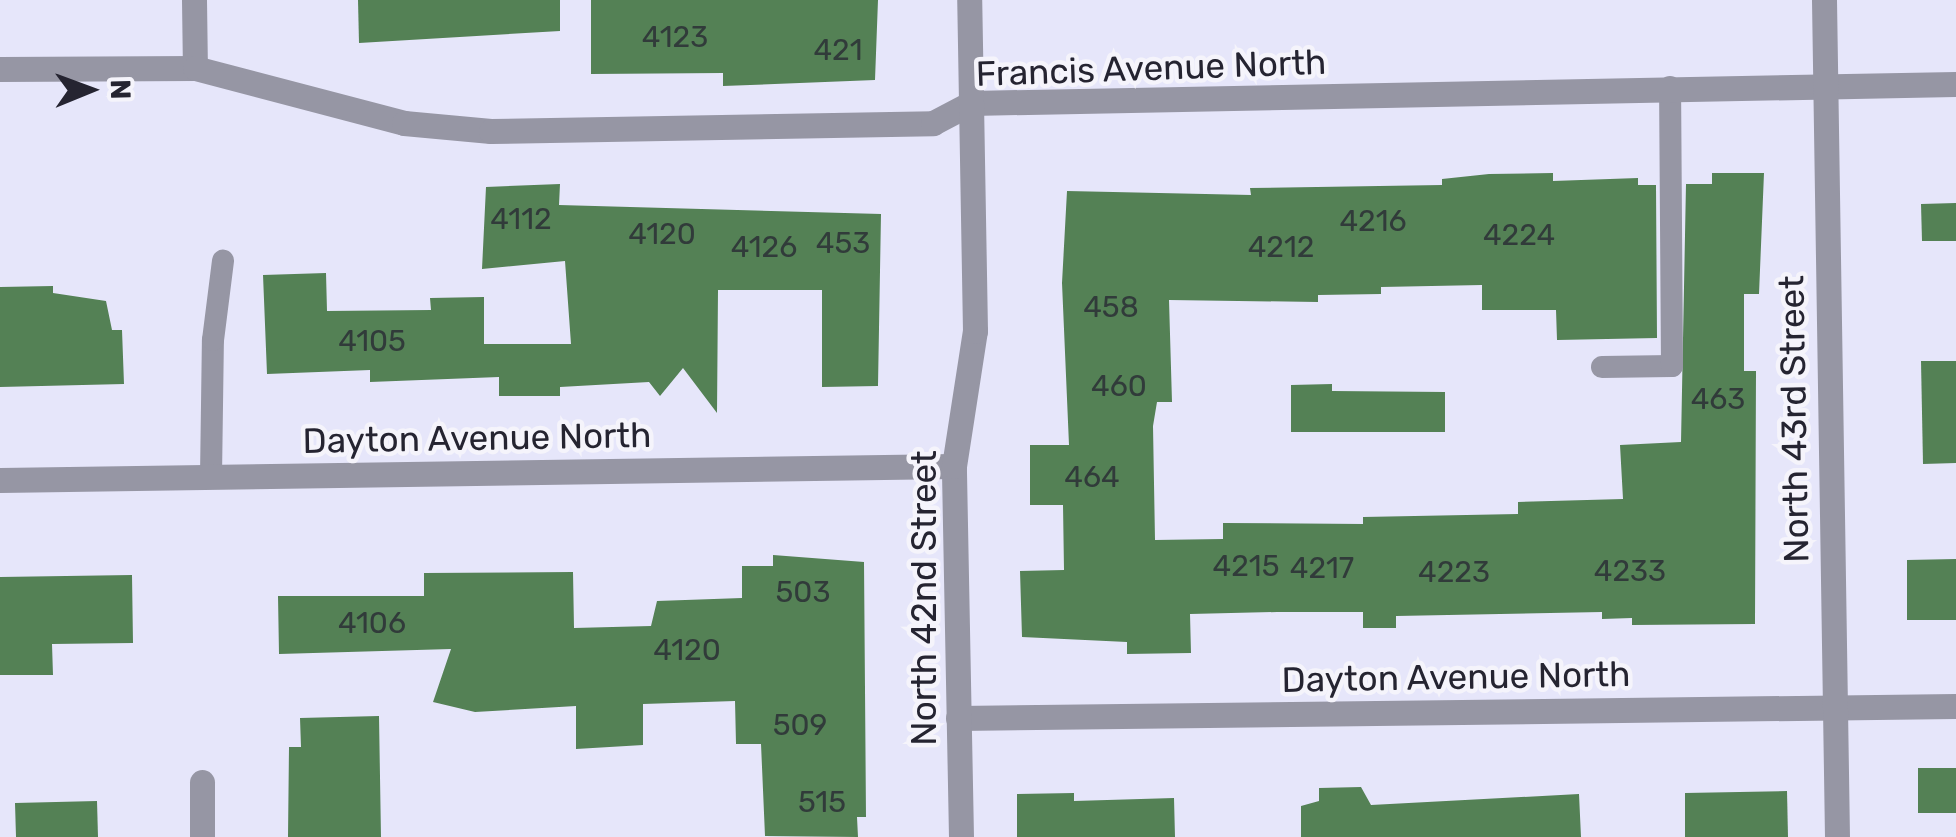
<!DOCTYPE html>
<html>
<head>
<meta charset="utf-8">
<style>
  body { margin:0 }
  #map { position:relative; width:1956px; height:837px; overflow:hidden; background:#e6e6fa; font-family:Rubik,sans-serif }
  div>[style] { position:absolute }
  .building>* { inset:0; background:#548155 }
  .service>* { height:22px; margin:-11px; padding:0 11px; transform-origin:11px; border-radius:11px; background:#9696a4 }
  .minor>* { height:25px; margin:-12.5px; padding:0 12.5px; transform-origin:12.5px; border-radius:12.5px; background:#9696a4 }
  .tertiary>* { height:25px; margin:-12.5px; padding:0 12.5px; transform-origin:12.5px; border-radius:12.5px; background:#9696a4 }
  span { translate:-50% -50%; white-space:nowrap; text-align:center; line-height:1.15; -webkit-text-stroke:9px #f5f4fb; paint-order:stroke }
  .number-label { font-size:30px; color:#313b3a }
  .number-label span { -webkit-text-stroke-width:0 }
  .street-label { font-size:35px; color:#252431 }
  .north { position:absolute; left:40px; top:40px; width:100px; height:100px; -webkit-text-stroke:8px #f5f4fb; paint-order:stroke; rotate:89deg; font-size:28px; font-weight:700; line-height:40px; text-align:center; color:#252431 }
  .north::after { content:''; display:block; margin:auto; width:35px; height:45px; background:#252431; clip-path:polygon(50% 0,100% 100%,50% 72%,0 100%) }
</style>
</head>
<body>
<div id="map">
  <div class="building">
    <div style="clip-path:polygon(358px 0,560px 0,560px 31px,359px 43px)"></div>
    <div style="clip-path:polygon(591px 0,878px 0,875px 80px,723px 86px,723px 73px,591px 74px)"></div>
    <div style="clip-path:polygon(1553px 173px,1553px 181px,1638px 178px,1638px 185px,1656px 185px,1657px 338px,1557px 340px,1556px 310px,1482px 310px,1482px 285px,1381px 287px,1381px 294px,1318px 295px,1318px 302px,1169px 300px,1172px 402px,1157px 402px,1153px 426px,1155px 540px,1223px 539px,1223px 523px,1363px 524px,1363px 517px,1518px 514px,1518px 502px,1623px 499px,1620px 445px,1681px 442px,1686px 184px,1712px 184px,1712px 173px,1764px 173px,1759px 294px,1744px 294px,1744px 371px,1756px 371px,1755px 624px,1632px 625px,1632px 618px,1602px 619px,1602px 612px,1396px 616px,1396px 628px,1363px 628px,1363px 612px,1277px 612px,1190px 614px,1191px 653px,1127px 654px,1127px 642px,1022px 637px,1020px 571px,1064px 570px,1063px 505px,1030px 505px,1030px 445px,1069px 445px,1062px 283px,1067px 191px,1251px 195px,1250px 188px,1442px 185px,1442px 179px,1489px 174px)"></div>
    <div style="clip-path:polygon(560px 184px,559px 205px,881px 214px,878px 386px,822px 387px,822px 290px,718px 290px,717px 413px,683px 368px,660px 396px,649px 382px,560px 387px,560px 396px,499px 396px,499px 377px,370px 382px,370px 370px,267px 374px,263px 275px,326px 273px,327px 311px,431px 310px,430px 298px,484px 297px,484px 344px,571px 344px,565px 261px,482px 269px,486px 187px)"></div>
    <div style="clip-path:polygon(1956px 203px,1956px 241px,1922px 241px,1921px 204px)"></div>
    <div style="clip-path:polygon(53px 286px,53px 293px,106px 301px,112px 330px,122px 330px,124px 384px,0 387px,0 287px)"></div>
    <div style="clip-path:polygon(1921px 361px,1956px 361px,1956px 463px,1923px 464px)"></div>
    <div style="clip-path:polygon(1332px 384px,1332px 391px,1445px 392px,1445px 432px,1291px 432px,1291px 385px)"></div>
    <div style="clip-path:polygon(773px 555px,864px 562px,866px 817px,857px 817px,858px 837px,765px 836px,761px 744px,736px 744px,735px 701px,643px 704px,643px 745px,576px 749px,576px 706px,475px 712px,433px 702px,451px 649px,279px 654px,278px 596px,424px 596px,424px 573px,573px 572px,574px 628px,651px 626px,657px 601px,742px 598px,742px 566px,773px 566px)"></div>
    <div style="clip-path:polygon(1956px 559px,1956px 620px,1907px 620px,1907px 560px)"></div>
    <div style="clip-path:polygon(132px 575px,133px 643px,52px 644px,53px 675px,0 675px,0 577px)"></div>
    <div style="clip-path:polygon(379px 716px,381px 837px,288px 837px,289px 747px,301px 747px,300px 718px)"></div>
    <div style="clip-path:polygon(1918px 768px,1956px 768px,1956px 813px,1918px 813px)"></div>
    <div style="clip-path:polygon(1361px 787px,1371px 805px,1579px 794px,1581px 837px,1301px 837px,1301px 806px,1319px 801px,1319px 788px)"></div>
    <div style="clip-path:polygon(1787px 791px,1788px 837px,1685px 837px,1685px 793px)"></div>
    <div style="clip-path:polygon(1074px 793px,1074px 801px,1174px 798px,1175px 837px,1017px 837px,1017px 794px)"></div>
    <div style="clip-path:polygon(97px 801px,98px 837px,16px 837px,15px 803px)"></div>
  </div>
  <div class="service">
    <div style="left:1602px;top:367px;width:70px;rotate:-0.8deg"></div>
    <div style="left:1672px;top:366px;width:279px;rotate:-90.4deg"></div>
    <div style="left:211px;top:477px;width:137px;rotate:-89.2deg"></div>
    <div style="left:213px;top:340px;width:80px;rotate:-82.8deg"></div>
  </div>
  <div class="minor">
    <div style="left:194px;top:0;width:68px;rotate:89.2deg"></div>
    <div style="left:0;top:69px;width:195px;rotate:-0.3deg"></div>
    <div style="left:195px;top:68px;width:216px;rotate:14.7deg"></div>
    <div style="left:404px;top:123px;width:87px;rotate:5.3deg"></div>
    <div style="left:491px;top:131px;width:442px;rotate:-1deg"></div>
    <div style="left:933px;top:123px;width:43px;rotate:-27.8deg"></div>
    <div style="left:971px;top:103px;width:985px;rotate:-1.11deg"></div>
    <div style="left:0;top:480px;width:954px;rotate:-0.84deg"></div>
    <div style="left:958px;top:718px;width:998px;rotate:-0.69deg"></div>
    <div style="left:202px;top:782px;width:55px;rotate:90deg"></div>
    <div style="left:961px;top:837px;width:371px;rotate:-91.1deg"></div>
    <div style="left:954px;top:466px;width:137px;rotate:-81.2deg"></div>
    <div style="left:975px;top:331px;width:331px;rotate:-91deg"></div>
  </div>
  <div class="tertiary">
    <div style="left:1824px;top:0;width:837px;rotate:89.11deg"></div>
  </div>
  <div class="number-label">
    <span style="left:675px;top:37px">4123</span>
    <span style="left:838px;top:50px">421</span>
    <span style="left:521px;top:219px">4112</span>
    <span style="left:1373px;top:221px">4216</span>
    <span style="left:662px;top:234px">4120</span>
    <span style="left:1519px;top:235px">4224</span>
    <span style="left:843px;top:243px">453</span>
    <span style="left:764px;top:247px">4126</span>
    <span style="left:1281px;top:247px">4212</span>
    <span style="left:1111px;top:307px">458</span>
    <span style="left:372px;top:341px">4105</span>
    <span style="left:1119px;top:386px">460</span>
    <span style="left:1718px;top:399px">463</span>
    <span style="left:1092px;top:477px">464</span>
    <span style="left:1246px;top:566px">4215</span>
    <span style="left:1322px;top:568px">4217</span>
    <span style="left:1630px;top:571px">4233</span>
    <span style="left:1454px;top:572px">4223</span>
    <span style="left:803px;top:592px">503</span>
    <span style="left:372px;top:623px">4106</span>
    <span style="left:687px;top:650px">4120</span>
    <span style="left:800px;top:725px">509</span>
    <span style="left:822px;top:802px">515</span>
  </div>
  <div class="street-label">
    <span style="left:1151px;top:68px;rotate:-2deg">Francis Avenue North</span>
    <span style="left:1794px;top:419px;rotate:-91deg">North 43rd Street</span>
    <span style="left:477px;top:438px;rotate:-1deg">Dayton Avenue North</span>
    <span style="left:924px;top:598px;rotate:-90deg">North 42nd Street</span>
    <span style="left:1456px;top:677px;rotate:-1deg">Dayton Avenue North</span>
  </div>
  <div class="north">N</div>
</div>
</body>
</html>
